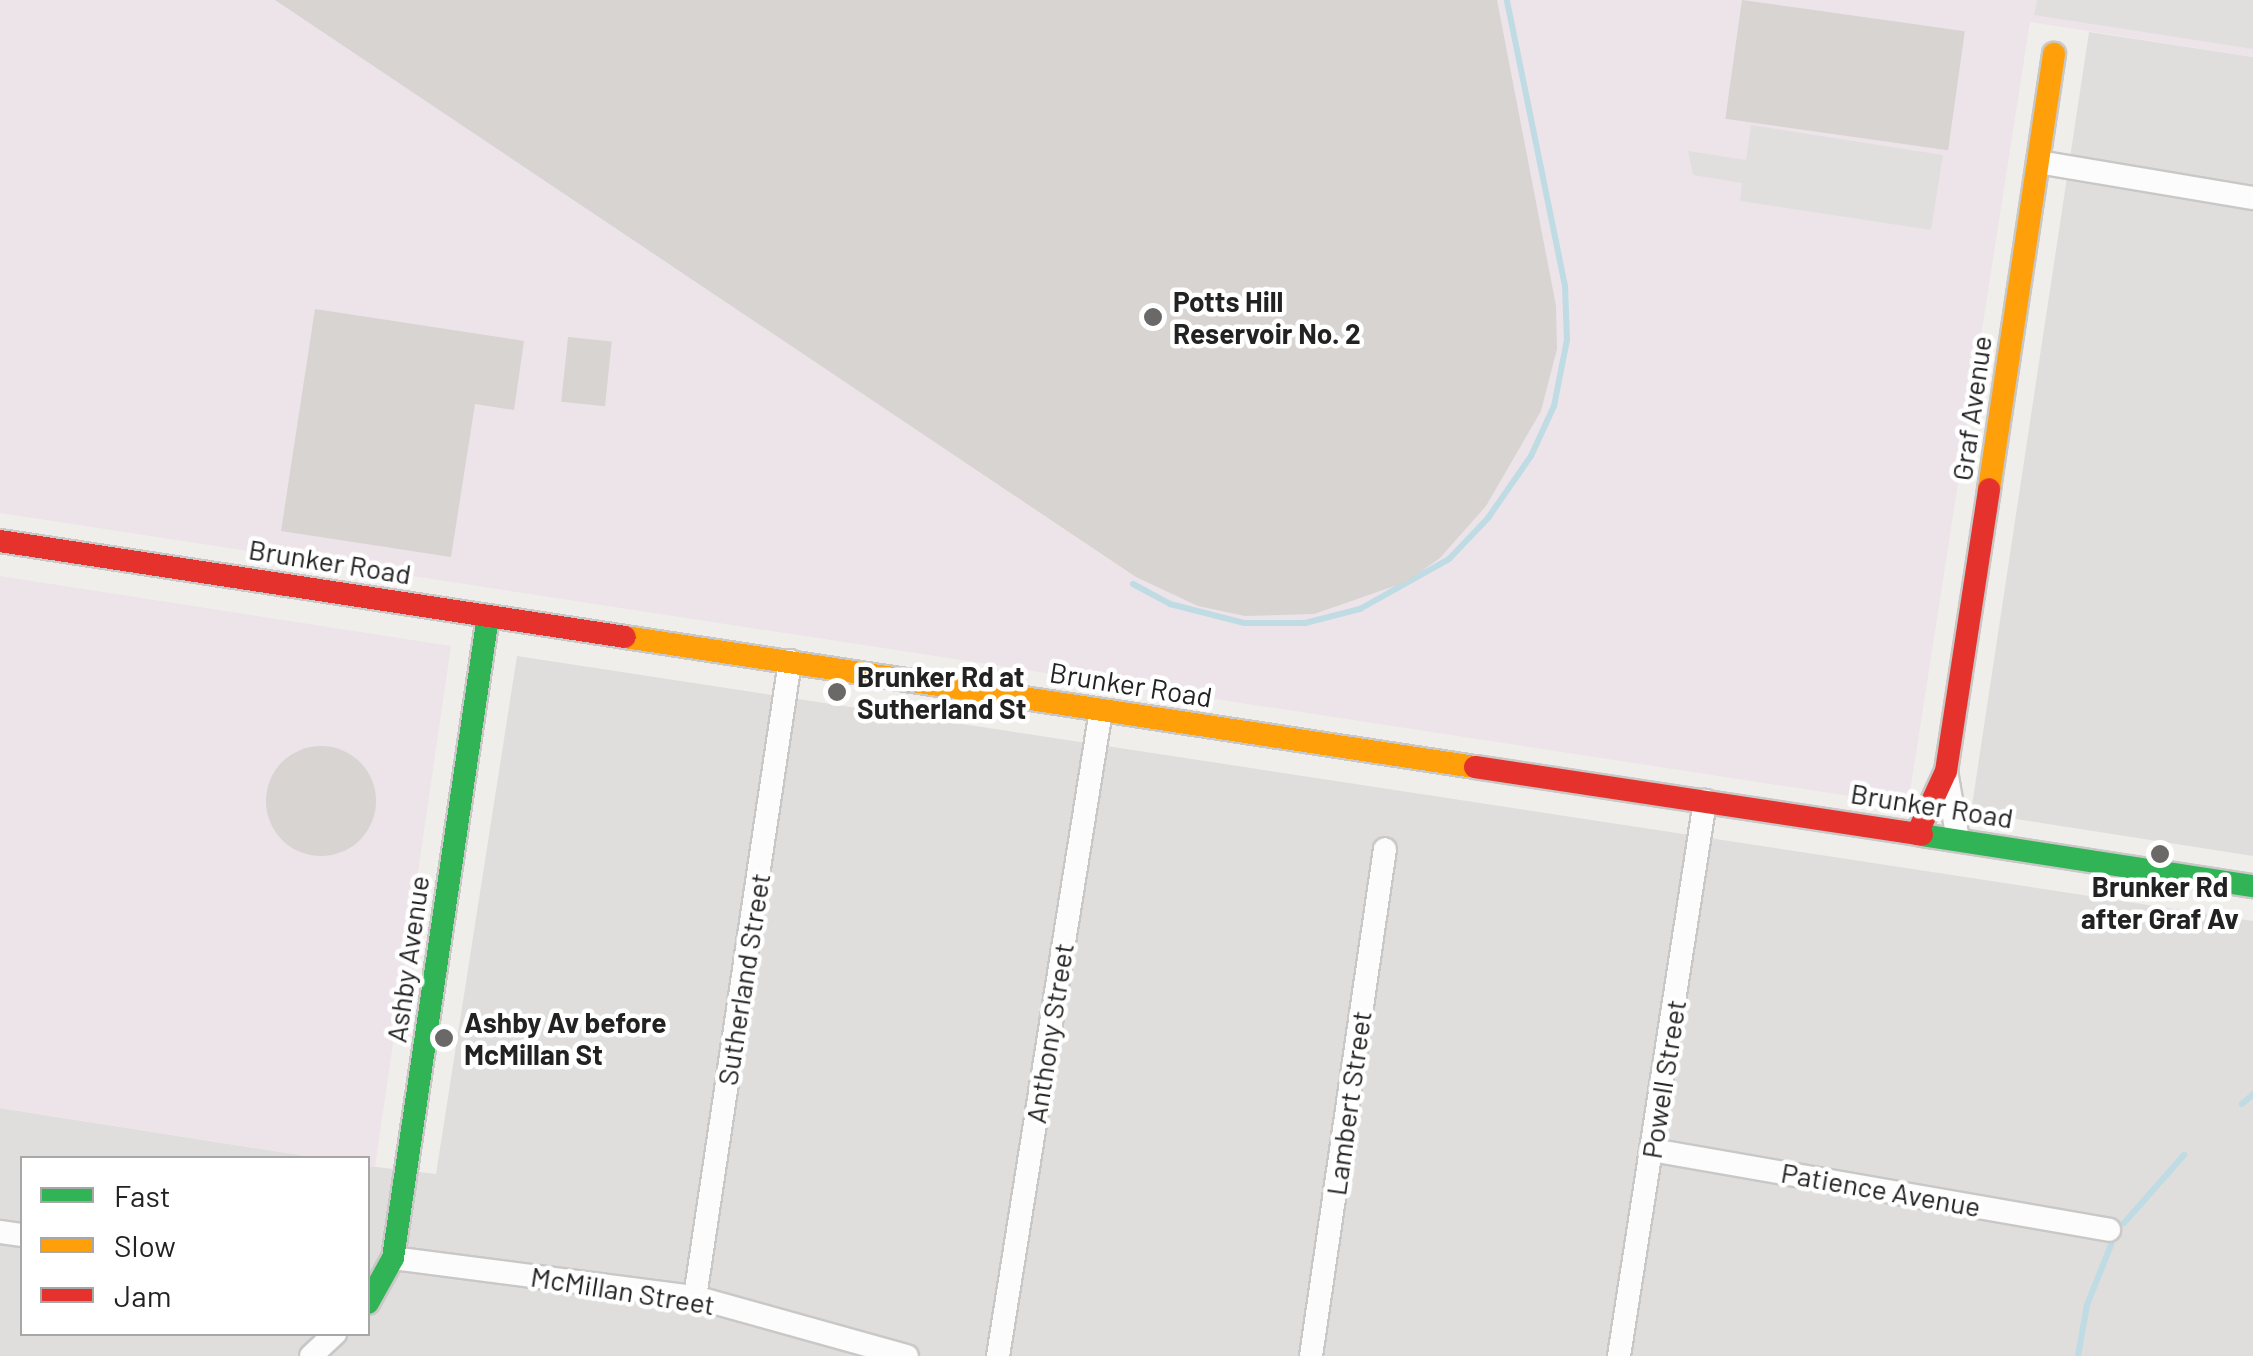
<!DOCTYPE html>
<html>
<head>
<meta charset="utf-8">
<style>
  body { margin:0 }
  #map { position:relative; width:2253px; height:1356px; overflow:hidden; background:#f0eeeb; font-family:Barlow,sans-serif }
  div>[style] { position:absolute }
  .residential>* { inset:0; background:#dfdedc }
  .industrial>* { inset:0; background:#ede4e9 }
  .parking>* { inset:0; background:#e0dfde }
  .stream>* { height:6px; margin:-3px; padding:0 3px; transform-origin:3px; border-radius:3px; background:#bfdbe3 }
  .building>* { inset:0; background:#d7d4d2; transform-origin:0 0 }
  .round { border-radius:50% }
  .roads { filter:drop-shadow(2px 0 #c9c8c7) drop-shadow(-2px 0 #c9c8c7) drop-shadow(0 2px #c9c8c7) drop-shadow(0 -2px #c9c8c7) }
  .street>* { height:22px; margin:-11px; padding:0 11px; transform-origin:11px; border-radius:11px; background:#fdfcfc }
  .fast>* { height:22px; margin:-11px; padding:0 11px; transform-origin:11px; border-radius:11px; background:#30b455 }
  .slow>* { height:22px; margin:-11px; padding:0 11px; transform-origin:11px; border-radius:11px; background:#ff9f0a }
  .jam>* { height:22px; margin:-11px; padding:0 11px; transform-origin:11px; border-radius:11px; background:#e5322d }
  .dots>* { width:28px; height:28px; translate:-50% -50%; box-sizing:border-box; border:5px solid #fff; border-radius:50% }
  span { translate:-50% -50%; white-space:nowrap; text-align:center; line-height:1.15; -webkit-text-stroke:9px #fff; paint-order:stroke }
  .poi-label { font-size:28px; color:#222; font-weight:700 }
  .left { translate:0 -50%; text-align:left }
  .street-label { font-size:28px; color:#222 }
  .legend { position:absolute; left:20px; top:1156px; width:350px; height:180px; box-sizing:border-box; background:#fff; border:2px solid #a7a7a7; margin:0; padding:12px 18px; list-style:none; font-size:30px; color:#222 }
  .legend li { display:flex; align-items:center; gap:20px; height:50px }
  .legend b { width:50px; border:2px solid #a7a7a7 }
</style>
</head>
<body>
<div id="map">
  <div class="residential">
    <div style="clip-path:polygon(2089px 32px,2253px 57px,2253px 856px,1971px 812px)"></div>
    <div style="clip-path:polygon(517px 656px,2253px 921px,2253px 1356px,0 1356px,0 1108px,319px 1158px,22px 1158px,22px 1334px,368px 1334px,368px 1166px,436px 1174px)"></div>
  </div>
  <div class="industrial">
    <div style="clip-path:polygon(0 0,2253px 0,2253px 57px,2030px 22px,1908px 805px,0 513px)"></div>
    <div style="clip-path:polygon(0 576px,451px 646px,375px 1167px,368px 1166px,368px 1158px,319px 1158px,0 1108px)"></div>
  </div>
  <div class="parking">
    <div style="clip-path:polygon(2037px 0,2253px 0,2253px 49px,2034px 15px)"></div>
    <div style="clip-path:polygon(1751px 125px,1943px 155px,1931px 230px,1740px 201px,1742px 183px,1693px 175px,1688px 151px,1746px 160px)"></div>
  </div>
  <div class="stream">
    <div style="left:1133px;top:584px;width:42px;rotate:28.4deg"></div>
    <div style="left:1170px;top:604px;width:76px;rotate:14.4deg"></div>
    <div style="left:1244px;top:623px;width:61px"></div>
    <div style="left:1305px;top:623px;width:57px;rotate:-14.3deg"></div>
    <div style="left:1360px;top:609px;width:102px;rotate:-29.3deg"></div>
    <div style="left:1449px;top:559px;width:57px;rotate:-46.4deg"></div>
    <div style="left:1488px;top:518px;width:75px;rotate:-55.3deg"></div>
    <div style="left:1531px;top:456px;width:55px;rotate:-65.3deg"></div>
    <div style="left:1554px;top:406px;width:67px;rotate:-78.9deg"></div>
    <div style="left:1567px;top:340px;width:54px;rotate:-92.1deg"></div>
    <div style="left:1565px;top:286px;width:292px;rotate:-101.5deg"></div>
    <div style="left:2242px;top:1104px;width:15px;rotate:-42deg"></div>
    <div style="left:2124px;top:1223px;width:91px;rotate:-48.6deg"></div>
    <div style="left:2078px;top:1356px;width:52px;rotate:-80deg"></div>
    <div style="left:2087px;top:1305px;width:65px;rotate:-68.2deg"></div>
  </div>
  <div class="building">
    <div style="clip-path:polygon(275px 0,1497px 0,1556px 306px,1557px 349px,1541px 411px,1486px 506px,1440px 558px,1406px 582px,1314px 614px,1245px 616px,1198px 606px,1136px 577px)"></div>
    <div style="left:1742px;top:0;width:225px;height:120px;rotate:8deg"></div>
    <div style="clip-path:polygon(315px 309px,524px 341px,514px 410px,475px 404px,451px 557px,281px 531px)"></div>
    <div style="left:568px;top:337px;width:44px;height:65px;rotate:6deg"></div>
    <div class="round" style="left:266px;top:746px;width:110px;height:110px"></div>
  </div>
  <div class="roads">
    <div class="street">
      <div style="left:2038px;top:162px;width:218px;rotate:9.5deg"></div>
      <div style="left:1946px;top:771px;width:70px;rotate:80.1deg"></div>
      <div style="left:1652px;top:1150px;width:464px;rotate:9.9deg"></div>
      <div style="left:0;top:1232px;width:22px;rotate:8deg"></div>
      <div style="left:393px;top:1258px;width:305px;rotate:7.4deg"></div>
      <div style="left:695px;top:1297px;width:220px;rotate:15.6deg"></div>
      <div style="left:695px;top:1297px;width:643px;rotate:-81.5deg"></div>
      <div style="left:311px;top:1356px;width:33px;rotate:-43deg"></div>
      <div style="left:998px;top:1356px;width:654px;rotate:-80.94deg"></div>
      <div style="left:1311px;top:1356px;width:512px;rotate:-81.7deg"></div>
      <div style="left:1619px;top:1356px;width:562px;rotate:-81.19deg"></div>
    </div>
    <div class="fast">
      <div style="left:1922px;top:835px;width:335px;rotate:8.8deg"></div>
      <div style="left:368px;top:1303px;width:51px;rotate:-60.9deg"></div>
      <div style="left:393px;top:1258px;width:649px;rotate:-81.58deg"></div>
    </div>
    <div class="slow">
      <div style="left:1989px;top:489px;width:440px;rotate:-81.5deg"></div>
      <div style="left:625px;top:637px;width:860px;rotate:8.7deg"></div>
    </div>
    <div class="jam">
      <div style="left:0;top:541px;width:632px;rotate:8.73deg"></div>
      <div style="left:1475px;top:767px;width:452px;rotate:8.6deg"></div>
      <div style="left:1917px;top:834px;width:69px;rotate:-65.3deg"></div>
      <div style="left:1946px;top:771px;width:285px;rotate:-81.3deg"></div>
    </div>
  </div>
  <div class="dots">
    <div style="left:1153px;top:317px;background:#6a6968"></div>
    <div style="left:837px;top:692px;background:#6a6968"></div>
    <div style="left:2160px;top:854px;background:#6a6968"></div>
    <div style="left:444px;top:1038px;background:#6a6968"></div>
  </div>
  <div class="poi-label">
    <span class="left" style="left:1173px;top:317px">Potts Hill<br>Reservoir No. 2</span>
    <span class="left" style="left:857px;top:692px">Brunker Rd at<br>Sutherland St</span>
    <span style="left:2160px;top:902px">Brunker Rd<br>after Graf Av</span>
    <span class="left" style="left:464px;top:1038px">Ashby Av before<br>McMillan St</span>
  </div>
  <div class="street-label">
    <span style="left:1971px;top:408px;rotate:-82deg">Graf Avenue</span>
    <span style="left:330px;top:561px;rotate:9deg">Brunker Road</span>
    <span style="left:1131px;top:684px;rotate:9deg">Brunker Road</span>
    <span style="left:1932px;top:805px;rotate:9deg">Brunker Road</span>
    <span style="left:407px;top:959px;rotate:-82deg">Ashby Avenue</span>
    <span style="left:743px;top:979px;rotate:-81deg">Sutherland Street</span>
    <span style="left:1049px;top:1033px;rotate:-81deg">Anthony Street</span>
    <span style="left:1663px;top:1079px;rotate:-81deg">Powell Street</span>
    <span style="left:1348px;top:1103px;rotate:-82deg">Lambert Street</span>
    <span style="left:1881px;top:1189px;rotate:10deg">Patience Avenue</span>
    <span style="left:623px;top:1290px;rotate:9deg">McMillan Street</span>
  </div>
  <ul class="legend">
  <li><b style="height:12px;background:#30b455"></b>Fast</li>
  <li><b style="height:12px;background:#ff9f0a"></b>Slow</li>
  <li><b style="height:12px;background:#e5322d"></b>Jam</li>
  </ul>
</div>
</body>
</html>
